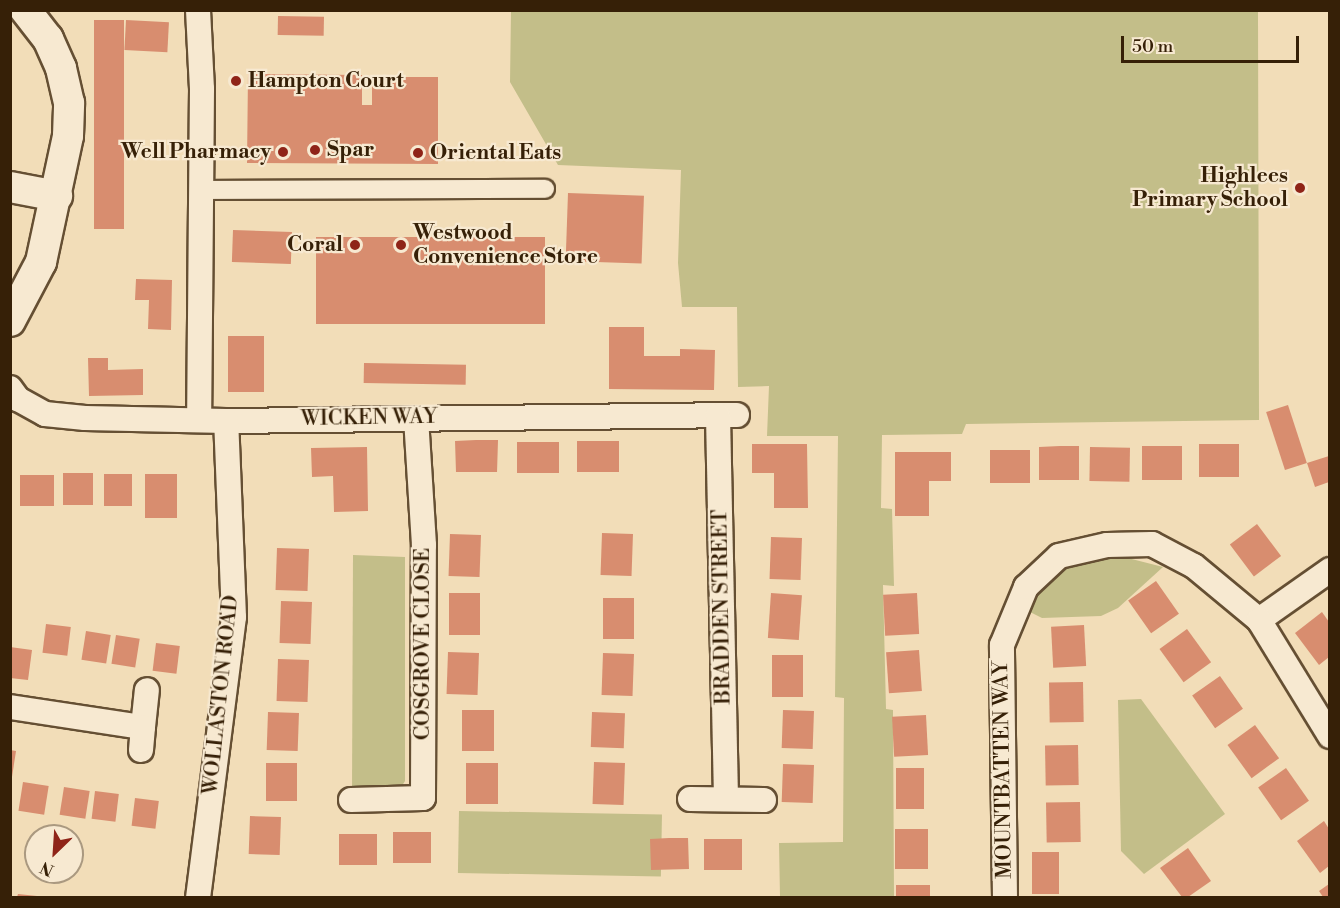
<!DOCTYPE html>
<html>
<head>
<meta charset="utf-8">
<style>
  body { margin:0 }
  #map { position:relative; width:1340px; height:908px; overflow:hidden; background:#f2ddb8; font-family:"Libre Bodoni",serif }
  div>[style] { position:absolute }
  .green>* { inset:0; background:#c3be89; transform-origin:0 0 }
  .building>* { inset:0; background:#d88d6f; transform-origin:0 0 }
  .roads { filter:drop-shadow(2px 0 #654f33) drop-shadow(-2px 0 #654f33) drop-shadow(0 2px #654f33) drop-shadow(0 -2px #654f33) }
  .pedestrian>* { height:18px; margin:-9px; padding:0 9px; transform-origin:9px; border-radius:9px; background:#f7e9d1 }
  .minor>* { height:24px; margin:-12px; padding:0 12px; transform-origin:12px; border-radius:12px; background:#f7e9d1 }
  .tertiary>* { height:30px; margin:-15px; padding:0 15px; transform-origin:15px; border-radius:15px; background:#f7e9d1 }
  .dots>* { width:16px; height:16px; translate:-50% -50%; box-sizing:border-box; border:3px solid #f7e9d1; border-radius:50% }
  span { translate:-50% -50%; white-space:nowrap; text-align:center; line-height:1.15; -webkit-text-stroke:4.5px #f7e9d1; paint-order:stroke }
  .poi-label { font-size:21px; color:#362007; font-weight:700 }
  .left { translate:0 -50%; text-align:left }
  .right { translate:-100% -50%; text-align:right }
  .street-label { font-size:21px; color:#362007 }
  .frame { position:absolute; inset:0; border:12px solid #362007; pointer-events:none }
  .north { position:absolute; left:24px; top:824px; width:60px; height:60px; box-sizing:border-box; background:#f7e9d1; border:2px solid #aa9980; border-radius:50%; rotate:205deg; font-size:16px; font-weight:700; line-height:24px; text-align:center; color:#362007 }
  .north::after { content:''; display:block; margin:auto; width:21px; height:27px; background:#8f2418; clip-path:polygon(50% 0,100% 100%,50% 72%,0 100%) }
  .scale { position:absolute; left:1121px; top:36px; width:178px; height:27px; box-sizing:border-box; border:3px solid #362007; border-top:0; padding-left:8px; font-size:18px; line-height:21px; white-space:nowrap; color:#362007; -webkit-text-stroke:4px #f7e9d1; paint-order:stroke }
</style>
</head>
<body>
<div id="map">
  <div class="green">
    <div style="clip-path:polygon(511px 11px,1258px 11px,1259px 420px,966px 424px,962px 434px,882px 435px,881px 508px,892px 509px,894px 586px,883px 585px,886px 709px,893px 710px,894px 897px,780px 897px,779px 843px,843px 842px,844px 698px,835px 697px,838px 436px,767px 436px,769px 386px,738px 387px,737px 307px,682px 307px,678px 263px,681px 170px,558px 165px,510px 82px)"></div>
    <div style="clip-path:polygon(353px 555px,405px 557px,405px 781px,398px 792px,352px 792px)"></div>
    <div style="clip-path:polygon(1116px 555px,1163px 567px,1118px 608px,1101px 616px,1042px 618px,1024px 609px,1033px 591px,1057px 568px)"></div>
    <div style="clip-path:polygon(1141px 699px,1225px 814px,1144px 874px,1121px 851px,1118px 700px)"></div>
    <div style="left:459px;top:811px;width:203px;height:62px;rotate:1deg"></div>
  </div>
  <div class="building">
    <div style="left:278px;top:16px;width:46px;height:19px;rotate:1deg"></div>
    <div style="left:94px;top:20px;width:30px;height:209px"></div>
    <div style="left:126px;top:20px;width:43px;height:30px;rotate:3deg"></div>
    <div style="clip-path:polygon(248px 74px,362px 75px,362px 105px,372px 105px,372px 77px,438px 77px,438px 164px,247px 163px)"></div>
    <div style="left:568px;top:193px;width:76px;height:68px;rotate:2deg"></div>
    <div style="left:233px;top:230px;width:59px;height:32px;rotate:2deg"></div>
    <div style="left:316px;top:237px;width:229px;height:87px"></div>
    <div style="clip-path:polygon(136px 279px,172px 280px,171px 330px,148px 329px,149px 300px,135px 300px)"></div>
    <div style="clip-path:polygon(609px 327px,644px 327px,644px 356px,680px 356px,680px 349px,715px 350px,714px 390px,609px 389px)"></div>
    <div style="left:228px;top:336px;width:36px;height:56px"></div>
    <div style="clip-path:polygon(88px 358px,108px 358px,108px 370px,143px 369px,143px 395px,89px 396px)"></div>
    <div style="left:364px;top:363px;width:102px;height:20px;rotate:1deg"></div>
    <div style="left:1288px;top:405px;width:61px;height:23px;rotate:72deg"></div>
    <div style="clip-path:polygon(476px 440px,498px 440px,497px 472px,456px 472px,455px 441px)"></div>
    <div style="left:577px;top:441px;width:42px;height:31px"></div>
    <div style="left:517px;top:442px;width:42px;height:31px"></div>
    <div style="clip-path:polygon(752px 444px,807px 444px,808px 508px,774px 508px,774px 473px,752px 473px)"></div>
    <div style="left:1199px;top:444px;width:40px;height:33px"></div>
    <div style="clip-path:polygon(1060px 446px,1079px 446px,1079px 480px,1039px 480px,1039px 447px)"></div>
    <div style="left:1142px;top:446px;width:40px;height:34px"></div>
    <div style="clip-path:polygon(367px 447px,368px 511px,334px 512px,333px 476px,312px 477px,311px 448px)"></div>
    <div style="left:1090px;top:447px;width:40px;height:34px;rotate:1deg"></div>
    <div style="left:990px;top:450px;width:40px;height:33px"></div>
    <div style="clip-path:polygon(895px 452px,951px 452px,951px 481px,929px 481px,929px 516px,895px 516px)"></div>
    <div style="clip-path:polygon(1329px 456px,1329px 482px,1315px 487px,1307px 463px)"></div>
    <div style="left:63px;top:473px;width:30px;height:32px"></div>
    <div style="left:104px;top:474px;width:28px;height:32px"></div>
    <div style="left:145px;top:474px;width:32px;height:44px"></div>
    <div style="left:20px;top:475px;width:34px;height:31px"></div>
    <div style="left:1257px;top:524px;width:40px;height:34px;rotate:53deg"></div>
    <div style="left:602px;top:533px;width:31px;height:42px;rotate:2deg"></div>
    <div style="left:450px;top:534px;width:31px;height:42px;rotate:2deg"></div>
    <div style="left:771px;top:537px;width:31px;height:42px;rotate:2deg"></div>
    <div style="left:277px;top:548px;width:32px;height:42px;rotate:2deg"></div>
    <div style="left:1156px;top:581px;width:40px;height:34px;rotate:55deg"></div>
    <div style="left:449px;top:593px;width:31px;height:42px"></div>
    <div style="left:771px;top:593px;width:31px;height:45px;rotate:4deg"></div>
    <div style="left:917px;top:593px;width:41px;height:34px;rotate:87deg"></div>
    <div style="left:603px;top:598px;width:31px;height:41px"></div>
    <div style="left:281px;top:601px;width:31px;height:42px;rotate:2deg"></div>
    <div style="clip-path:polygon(1322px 612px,1329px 622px,1329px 657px,1319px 665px,1295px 633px)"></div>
    <div style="left:46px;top:624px;width:25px;height:29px;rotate:7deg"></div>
    <div style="left:1084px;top:625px;width:41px;height:33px;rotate:87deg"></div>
    <div style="left:1187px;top:629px;width:41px;height:34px;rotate:54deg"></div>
    <div style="left:86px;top:631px;width:25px;height:29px;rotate:9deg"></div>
    <div style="left:116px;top:635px;width:24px;height:29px;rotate:9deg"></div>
    <div style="left:156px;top:643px;width:24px;height:28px;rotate:7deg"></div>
    <div style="clip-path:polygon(10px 647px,32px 650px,28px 680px,10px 678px)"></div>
    <div style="left:919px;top:650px;width:41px;height:33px;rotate:86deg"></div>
    <div style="left:448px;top:652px;width:31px;height:42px;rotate:2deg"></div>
    <div style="left:603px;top:653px;width:31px;height:42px;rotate:2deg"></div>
    <div style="left:772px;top:655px;width:31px;height:42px"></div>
    <div style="left:278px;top:659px;width:31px;height:42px;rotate:2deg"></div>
    <div style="left:1220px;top:676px;width:40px;height:34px;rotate:55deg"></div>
    <div style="left:1083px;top:682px;width:40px;height:34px;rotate:89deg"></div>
    <div style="left:462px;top:710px;width:32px;height:41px"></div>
    <div style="left:783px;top:710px;width:31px;height:38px;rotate:2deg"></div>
    <div style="left:268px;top:712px;width:31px;height:38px;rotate:2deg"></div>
    <div style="left:592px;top:712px;width:33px;height:35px;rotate:2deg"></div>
    <div style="left:926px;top:715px;width:40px;height:34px;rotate:87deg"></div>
    <div style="left:1255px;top:725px;width:41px;height:34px;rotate:54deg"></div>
    <div style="left:1078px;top:745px;width:40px;height:33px;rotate:89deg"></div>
    <div style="clip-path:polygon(10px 750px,16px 751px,12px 777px,10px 777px)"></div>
    <div style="left:594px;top:762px;width:31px;height:42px;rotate:2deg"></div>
    <div style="left:266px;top:763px;width:31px;height:38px"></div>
    <div style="left:466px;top:763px;width:32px;height:41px"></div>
    <div style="left:783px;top:764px;width:31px;height:38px;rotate:2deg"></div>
    <div style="left:896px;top:768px;width:28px;height:41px"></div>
    <div style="left:1286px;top:768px;width:40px;height:34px;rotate:55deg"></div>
    <div style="left:23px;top:782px;width:26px;height:29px;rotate:9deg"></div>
    <div style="left:64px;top:787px;width:26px;height:28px;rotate:9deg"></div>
    <div style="left:95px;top:791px;width:24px;height:28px;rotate:7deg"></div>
    <div style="left:135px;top:798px;width:24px;height:28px;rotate:7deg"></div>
    <div style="left:1080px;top:802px;width:40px;height:34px;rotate:89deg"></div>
    <div style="left:250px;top:816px;width:31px;height:38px;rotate:2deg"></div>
    <div style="clip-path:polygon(1324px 821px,1329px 829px,1329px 866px,1320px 873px,1297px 841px)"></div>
    <div style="left:895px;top:829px;width:33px;height:40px"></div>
    <div style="left:393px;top:832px;width:38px;height:31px"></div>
    <div style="left:339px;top:834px;width:38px;height:31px"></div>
    <div style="clip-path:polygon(669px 838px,688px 838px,689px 869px,651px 870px,650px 839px)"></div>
    <div style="left:704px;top:839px;width:38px;height:31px"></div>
    <div style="clip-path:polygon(1188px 848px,1211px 881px,1188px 897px,1182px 897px,1160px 868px)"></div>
    <div style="left:1032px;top:852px;width:27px;height:42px"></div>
    <div style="clip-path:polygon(1329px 884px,1329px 897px,1323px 897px,1319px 891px)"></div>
    <div style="left:896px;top:885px;width:34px;height:12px"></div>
    <div style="clip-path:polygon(18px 894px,37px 896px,37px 897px,17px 897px)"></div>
  </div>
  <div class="roads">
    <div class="pedestrian">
      <div style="left:201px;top:190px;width:344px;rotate:-0.2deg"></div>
    </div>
    <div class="minor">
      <div style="left:198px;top:10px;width:79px;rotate:87.1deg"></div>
      <div style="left:202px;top:89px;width:330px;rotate:90.5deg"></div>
      <div style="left:10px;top:388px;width:14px;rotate:54deg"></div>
      <div style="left:18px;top:399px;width:31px;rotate:29deg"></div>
      <div style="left:45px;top:414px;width:40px;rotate:5.7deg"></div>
      <div style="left:85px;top:418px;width:141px;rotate:1.2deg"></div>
      <div style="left:226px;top:421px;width:511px;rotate:-0.67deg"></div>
      <div style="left:718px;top:416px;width:383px;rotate:88.8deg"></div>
      <div style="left:1259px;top:620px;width:87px;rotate:-35.2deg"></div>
      <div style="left:10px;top:707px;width:134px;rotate:8.6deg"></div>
      <div style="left:143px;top:727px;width:37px;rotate:-84deg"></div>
      <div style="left:141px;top:750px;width:23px;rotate:-85deg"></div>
      <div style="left:690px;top:799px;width:74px;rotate:0.8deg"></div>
      <div style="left:351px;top:800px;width:72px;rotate:-1.6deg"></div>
      <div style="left:423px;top:798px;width:253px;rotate:-89.8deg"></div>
      <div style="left:424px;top:545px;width:126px;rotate:-93.6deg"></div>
      <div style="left:198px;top:898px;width:283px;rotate:-82.7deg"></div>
      <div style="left:234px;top:617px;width:196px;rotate:-92.3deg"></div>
      <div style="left:1005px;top:898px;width:253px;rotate:-90.7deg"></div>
      <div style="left:1002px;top:645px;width:63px;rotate:-67.5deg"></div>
      <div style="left:1026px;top:587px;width:45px;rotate:-43.2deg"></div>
      <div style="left:1059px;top:556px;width:49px;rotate:-12.9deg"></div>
      <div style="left:1107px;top:545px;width:45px;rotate:-1.3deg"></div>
      <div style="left:1152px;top:544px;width:47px;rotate:27.6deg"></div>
      <div style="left:1194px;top:566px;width:85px;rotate:39.7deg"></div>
      <div style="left:1259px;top:620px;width:136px;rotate:58.5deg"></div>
    </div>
    <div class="tertiary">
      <div style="left:10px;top:187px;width:48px;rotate:10.8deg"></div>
      <div style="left:10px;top:321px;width:67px;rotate:-62.3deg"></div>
      <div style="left:41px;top:262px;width:129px;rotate:-77.9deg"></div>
      <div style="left:68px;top:136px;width:33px;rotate:-88deg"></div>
      <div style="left:69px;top:103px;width:36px;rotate:-103deg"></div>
      <div style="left:61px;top:68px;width:32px;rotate:-114deg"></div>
      <div style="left:48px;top:39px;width:37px;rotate:-128deg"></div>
    </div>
  </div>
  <div class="dots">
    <div style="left:236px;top:81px;background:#8f2418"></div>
    <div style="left:315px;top:150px;background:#8f2418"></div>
    <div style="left:283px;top:152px;background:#8f2418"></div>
    <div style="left:418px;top:153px;background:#8f2418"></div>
    <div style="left:1300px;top:188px;background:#8f2418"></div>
    <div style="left:355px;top:245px;background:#8f2418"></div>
    <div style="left:401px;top:245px;background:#8f2418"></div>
  </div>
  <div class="poi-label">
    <span class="left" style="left:248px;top:81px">Hampton Court</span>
    <span class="left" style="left:327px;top:150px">Spar</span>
    <span class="right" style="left:271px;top:152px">Well Pharmacy</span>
    <span class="left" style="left:430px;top:153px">Oriental Eats</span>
    <span class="right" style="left:1288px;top:188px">Highlees<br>Primary School</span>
    <span class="left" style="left:413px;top:245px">Westwood<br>Convenience Store</span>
    <span class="right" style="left:343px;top:245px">Coral</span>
  </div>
  <div class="street-label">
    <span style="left:369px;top:418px;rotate:-1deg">WICKEN WAY</span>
    <span style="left:722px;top:607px;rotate:-91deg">BRADDEN STREET</span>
    <span style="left:423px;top:644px;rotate:-90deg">COSGROVE CLOSE</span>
    <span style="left:221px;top:695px;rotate:-84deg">WOLLASTON ROAD</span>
    <span style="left:1003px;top:770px;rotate:-91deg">MOUNTBATTEN WAY</span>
  </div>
  <div class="frame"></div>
  <div class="north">N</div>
  <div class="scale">50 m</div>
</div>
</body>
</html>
